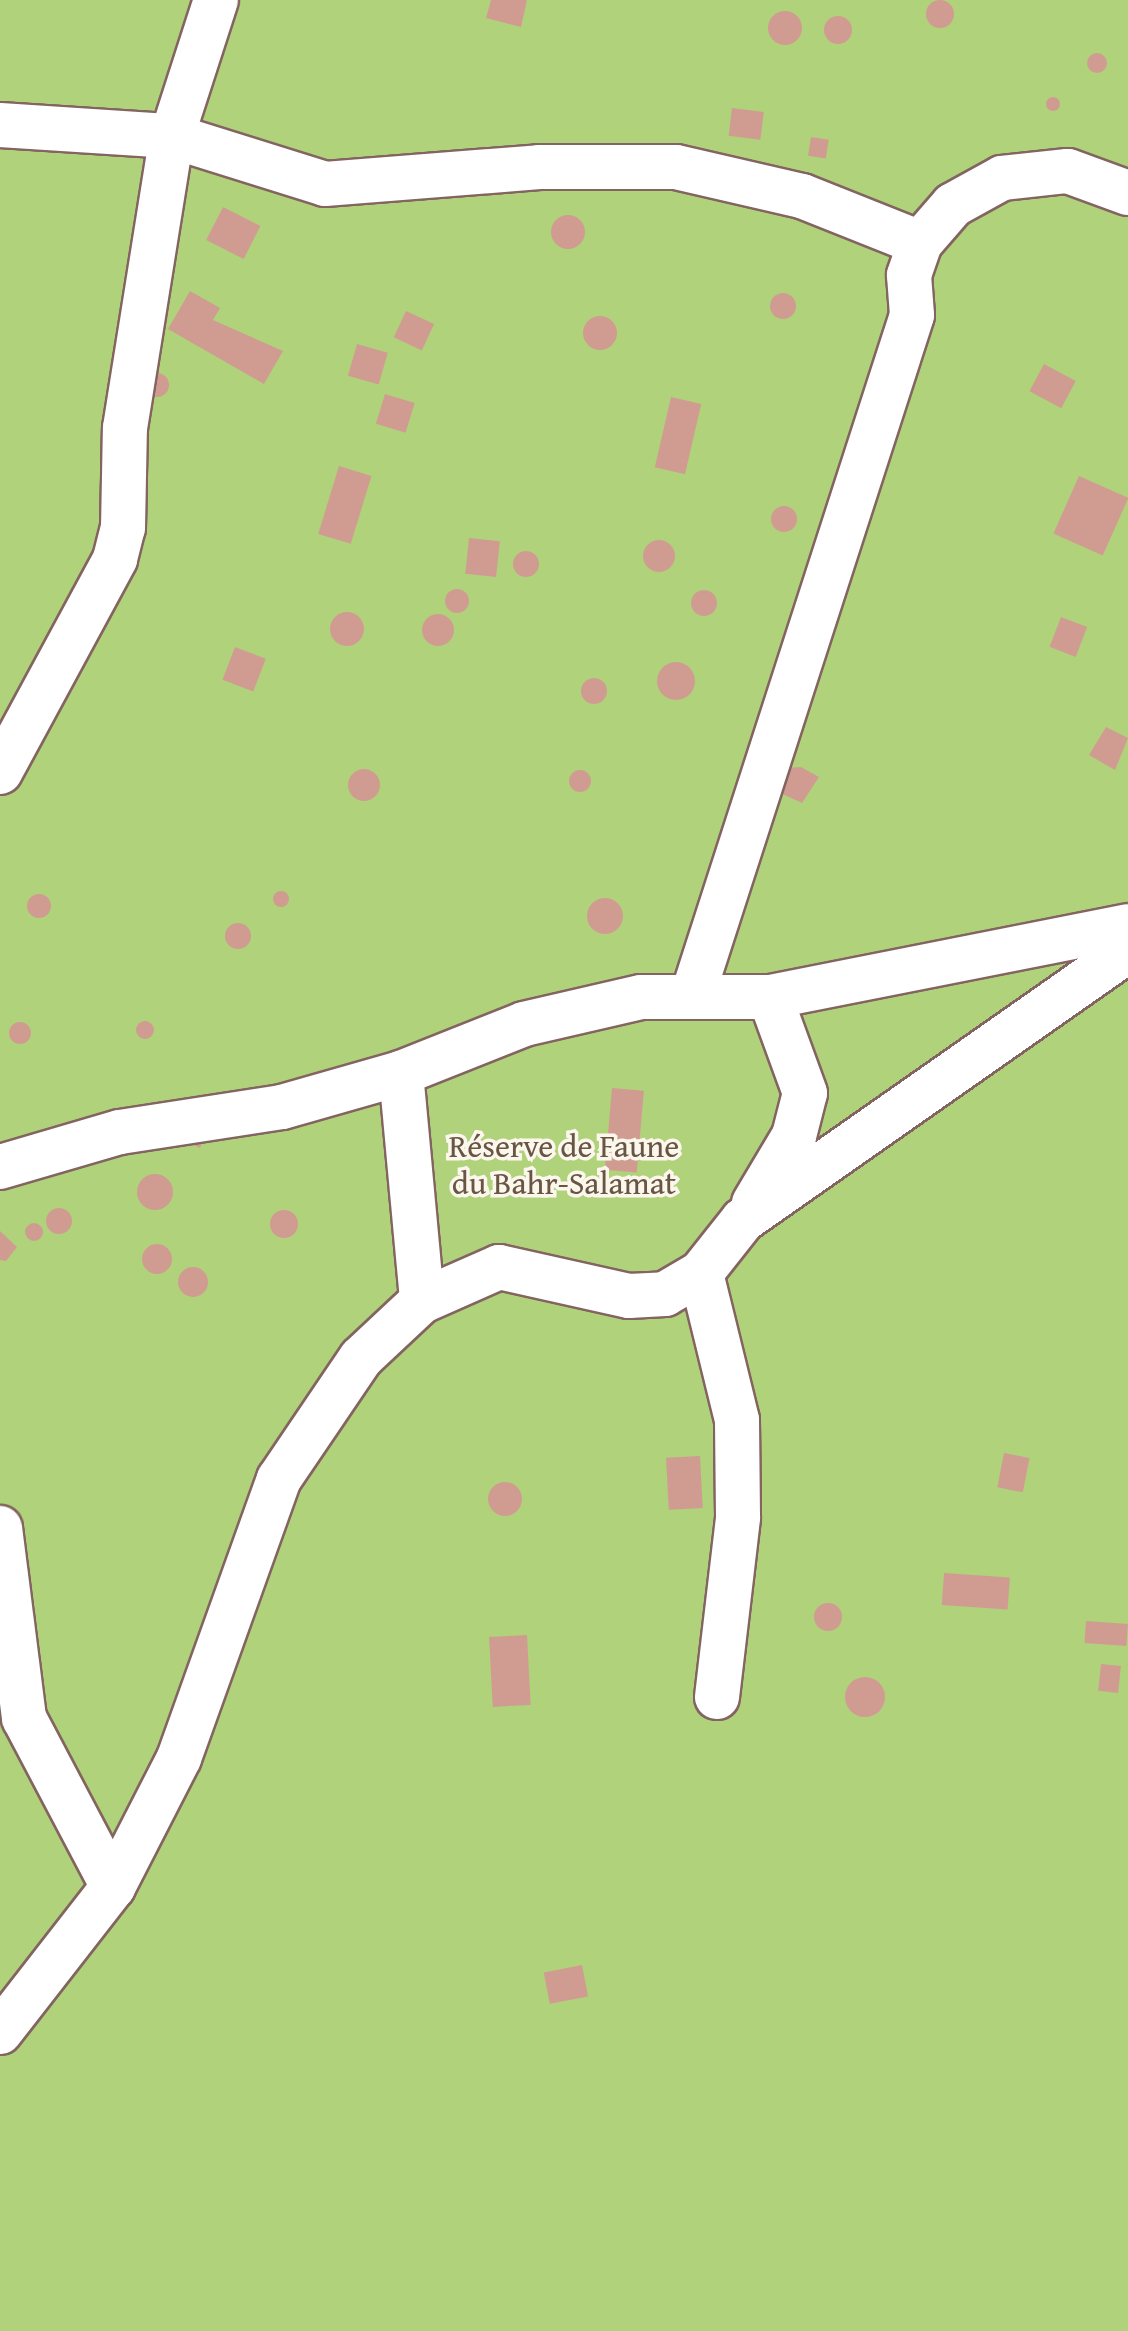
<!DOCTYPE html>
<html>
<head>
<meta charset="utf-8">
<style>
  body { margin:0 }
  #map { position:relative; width:1128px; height:2331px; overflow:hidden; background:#ece3c3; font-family:"Gentium Book Plus",serif }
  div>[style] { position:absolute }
  .green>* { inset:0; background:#b0d27a; transform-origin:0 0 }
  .building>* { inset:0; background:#d09c92; transform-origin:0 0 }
  .round { border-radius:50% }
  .roads { filter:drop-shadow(2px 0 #836460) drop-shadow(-2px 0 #836460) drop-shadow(0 2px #836460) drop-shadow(0 -2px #836460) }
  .minor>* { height:44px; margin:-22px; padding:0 22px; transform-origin:22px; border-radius:22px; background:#fff }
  span { translate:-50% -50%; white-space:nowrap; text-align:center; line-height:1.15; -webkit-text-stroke:7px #fbf7ec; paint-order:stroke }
  .park-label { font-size:32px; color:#695543 }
</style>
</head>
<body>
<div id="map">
  <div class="green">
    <div style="left:0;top:0;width:1128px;height:2331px"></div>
  </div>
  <div class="building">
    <div style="clip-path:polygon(491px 0,527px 0,521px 27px,486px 18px)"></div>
    <div class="round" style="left:926px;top:0;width:28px;height:28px"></div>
    <div class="round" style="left:768px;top:11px;width:34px;height:34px"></div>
    <div class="round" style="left:824px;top:16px;width:28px;height:28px"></div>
    <div class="round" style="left:1087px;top:53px;width:20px;height:20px"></div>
    <div class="round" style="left:1046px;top:97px;width:14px;height:14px"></div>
    <div style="left:732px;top:108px;width:32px;height:28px;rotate:7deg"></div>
    <div style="left:811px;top:137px;width:18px;height:19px;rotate:9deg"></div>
    <div style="left:223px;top:207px;width:42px;height:37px;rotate:27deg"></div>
    <div class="round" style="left:551px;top:215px;width:34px;height:34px"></div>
    <div style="clip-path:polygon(190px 291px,220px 308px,213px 320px,283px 351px,264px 384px,168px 329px)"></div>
    <div class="round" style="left:770px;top:293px;width:26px;height:26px"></div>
    <div style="left:406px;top:311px;width:31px;height:29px;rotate:25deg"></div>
    <div class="round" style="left:583px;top:316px;width:34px;height:34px"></div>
    <div style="left:357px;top:344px;width:32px;height:33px;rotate:16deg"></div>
    <div style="left:1044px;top:364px;width:36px;height:31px;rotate:28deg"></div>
    <div class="round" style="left:145px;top:373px;width:24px;height:24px"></div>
    <div style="left:385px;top:394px;width:31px;height:31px;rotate:17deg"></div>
    <div style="left:671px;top:397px;width:31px;height:72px;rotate:13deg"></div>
    <div style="left:339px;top:466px;width:34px;height:71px;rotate:17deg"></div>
    <div style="left:1079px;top:476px;width:54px;height:63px;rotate:24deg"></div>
    <div class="round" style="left:771px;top:506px;width:26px;height:26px"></div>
    <div style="left:469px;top:538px;width:31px;height:36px;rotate:6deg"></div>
    <div class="round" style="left:643px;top:540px;width:32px;height:32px"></div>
    <div class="round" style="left:513px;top:551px;width:26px;height:26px"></div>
    <div class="round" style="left:445px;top:589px;width:24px;height:24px"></div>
    <div class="round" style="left:691px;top:590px;width:26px;height:26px"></div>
    <div class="round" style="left:330px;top:612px;width:34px;height:34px"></div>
    <div class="round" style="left:422px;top:614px;width:32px;height:32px"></div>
    <div style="left:1061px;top:617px;width:28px;height:32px;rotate:21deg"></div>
    <div style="left:235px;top:647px;width:33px;height:35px;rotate:21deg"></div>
    <div class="round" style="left:657px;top:662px;width:38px;height:38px"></div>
    <div class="round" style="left:581px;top:678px;width:26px;height:26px"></div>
    <div style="clip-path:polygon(1106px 727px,1128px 738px,1115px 770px,1089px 755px)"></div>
    <div style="clip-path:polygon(801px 767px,819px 777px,802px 803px,780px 793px,785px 768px)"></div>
    <div class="round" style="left:348px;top:769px;width:32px;height:32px"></div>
    <div class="round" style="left:569px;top:770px;width:22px;height:22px"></div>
    <div class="round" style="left:273px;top:891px;width:16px;height:16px"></div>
    <div class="round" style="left:27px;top:894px;width:24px;height:24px"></div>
    <div class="round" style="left:587px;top:898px;width:36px;height:36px"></div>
    <div class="round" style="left:225px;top:923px;width:26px;height:26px"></div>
    <div class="round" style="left:136px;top:1021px;width:18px;height:18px"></div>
    <div class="round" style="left:9px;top:1022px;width:22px;height:22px"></div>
    <div style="left:612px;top:1088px;width:32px;height:82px;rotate:5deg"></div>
    <div style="clip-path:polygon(206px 1134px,200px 1148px,187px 1142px)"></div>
    <div class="round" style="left:137px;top:1174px;width:36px;height:36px"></div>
    <div class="round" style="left:46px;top:1208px;width:26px;height:26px"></div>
    <div class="round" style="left:270px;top:1210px;width:28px;height:28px"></div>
    <div class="round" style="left:25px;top:1223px;width:18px;height:18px"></div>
    <div style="clip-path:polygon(0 1231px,17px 1247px,6px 1261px,0 1260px)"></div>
    <div class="round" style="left:142px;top:1244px;width:30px;height:30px"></div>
    <div class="round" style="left:178px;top:1267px;width:30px;height:30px"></div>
    <div style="left:1004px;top:1453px;width:26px;height:35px;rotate:11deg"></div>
    <div style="left:700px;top:1456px;width:52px;height:34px;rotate:87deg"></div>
    <div class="round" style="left:488px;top:1482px;width:34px;height:34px"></div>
    <div style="left:944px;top:1573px;width:66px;height:32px;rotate:4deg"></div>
    <div class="round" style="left:814px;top:1603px;width:28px;height:28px"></div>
    <div style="left:1086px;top:1621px;width:42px;height:22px;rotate:4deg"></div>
    <div style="left:527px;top:1635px;width:70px;height:38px;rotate:87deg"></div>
    <div style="left:1101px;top:1664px;width:20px;height:27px;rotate:6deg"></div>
    <div class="round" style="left:845px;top:1677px;width:40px;height:40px"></div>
    <div style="left:582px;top:1965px;width:32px;height:39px;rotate:79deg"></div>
  </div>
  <div class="roads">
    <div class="minor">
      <div style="left:0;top:125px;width:172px;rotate:3.7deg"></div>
      <div style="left:172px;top:136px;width:160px;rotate:17.4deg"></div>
      <div style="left:325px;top:184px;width:215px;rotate:-4.5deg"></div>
      <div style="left:539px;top:167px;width:137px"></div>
      <div style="left:676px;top:167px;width:129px;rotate:13deg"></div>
      <div style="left:802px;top:196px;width:127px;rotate:21.7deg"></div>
      <div style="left:920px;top:243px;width:50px;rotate:-49deg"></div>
      <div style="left:953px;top:205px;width:56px;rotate:-28.9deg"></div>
      <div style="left:1002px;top:178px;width:66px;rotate:-6.1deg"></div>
      <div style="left:1068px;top:171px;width:64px;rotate:20.1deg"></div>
      <div style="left:0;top:772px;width:242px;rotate:-61.6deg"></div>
      <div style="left:115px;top:559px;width:32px;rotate:-76deg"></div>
      <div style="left:123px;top:528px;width:100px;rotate:-88.9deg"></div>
      <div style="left:125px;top:428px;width:296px;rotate:-80.9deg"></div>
      <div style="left:172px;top:136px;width:143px;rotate:-72.1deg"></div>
      <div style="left:693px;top:994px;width:713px;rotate:-72.12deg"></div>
      <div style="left:912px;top:315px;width:40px;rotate:-94.3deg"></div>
      <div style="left:909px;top:275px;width:34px;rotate:-71deg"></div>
      <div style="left:401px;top:1073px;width:229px;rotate:84.7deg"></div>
      <div style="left:0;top:1167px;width:125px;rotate:-16.3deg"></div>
      <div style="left:120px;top:1132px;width:164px;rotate:-8.8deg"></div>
      <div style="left:282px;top:1107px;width:124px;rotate:-15.9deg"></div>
      <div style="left:401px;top:1073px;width:132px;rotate:-21.7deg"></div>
      <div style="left:524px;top:1024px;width:120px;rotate:-13deg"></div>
      <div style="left:641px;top:997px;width:129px"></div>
      <div style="left:770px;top:997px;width:365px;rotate:-11.2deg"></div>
      <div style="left:754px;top:1203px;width:78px;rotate:-59.2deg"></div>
      <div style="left:794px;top:1136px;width:44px;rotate:-75.7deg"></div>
      <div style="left:805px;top:1093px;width:102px;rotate:-110deg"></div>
      <div style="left:0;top:1528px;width:192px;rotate:82.8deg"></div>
      <div style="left:24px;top:1718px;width:191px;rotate:62.2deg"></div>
      <div style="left:717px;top:1697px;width:181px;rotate:-83.3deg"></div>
      <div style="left:738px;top:1517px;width:97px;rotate:-90.6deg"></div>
      <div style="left:737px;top:1420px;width:151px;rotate:-103.8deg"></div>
      <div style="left:701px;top:1273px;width:68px;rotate:-51.6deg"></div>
      <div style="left:743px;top:1220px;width:470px;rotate:-35deg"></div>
      <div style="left:0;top:2032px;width:184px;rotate:-52.1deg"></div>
      <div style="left:113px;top:1887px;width:145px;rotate:-62.9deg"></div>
      <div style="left:179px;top:1758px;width:296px;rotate:-70.3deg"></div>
      <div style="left:279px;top:1479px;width:146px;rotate:-55.9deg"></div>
      <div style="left:361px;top:1358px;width:83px;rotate:-43.1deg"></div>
      <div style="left:422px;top:1301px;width:84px;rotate:-23.8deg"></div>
      <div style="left:499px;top:1267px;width:133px;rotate:12.6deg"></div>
      <div style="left:629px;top:1296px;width:36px;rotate:-3deg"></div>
      <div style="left:665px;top:1294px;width:42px;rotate:-30.3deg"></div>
    </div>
  </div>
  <div class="park-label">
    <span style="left:564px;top:1165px">Réserve de Faune<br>du Bahr-Salamat</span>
  </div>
</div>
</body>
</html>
